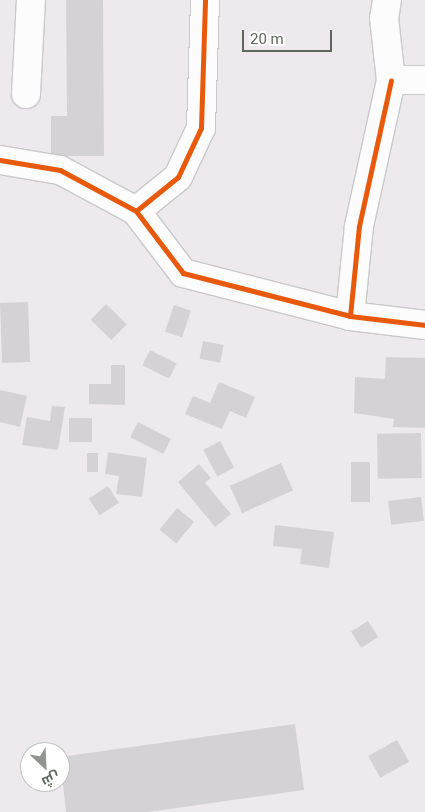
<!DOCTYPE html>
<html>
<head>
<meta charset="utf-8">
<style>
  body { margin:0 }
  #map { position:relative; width:425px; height:812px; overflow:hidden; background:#eee9ed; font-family:Roboto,Cairo,sans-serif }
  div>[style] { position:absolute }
  .building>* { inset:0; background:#d5d2d5; transform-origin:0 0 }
  .roads { filter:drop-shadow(1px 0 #c8c9c8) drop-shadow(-1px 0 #c8c9c8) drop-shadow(0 1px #c8c9c8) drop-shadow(0 -1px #c8c9c8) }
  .minor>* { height:28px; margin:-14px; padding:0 14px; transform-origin:14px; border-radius:14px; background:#fcfcfc }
  .cycleway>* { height:5px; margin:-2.5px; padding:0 2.5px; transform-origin:2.5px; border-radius:2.5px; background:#e8590c }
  span { translate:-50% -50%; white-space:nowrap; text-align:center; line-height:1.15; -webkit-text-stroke:4px #fff; paint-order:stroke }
  .north { position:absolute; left:20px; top:742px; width:50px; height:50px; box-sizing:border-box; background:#fff; border:1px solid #bfc2bf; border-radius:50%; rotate:155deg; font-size:14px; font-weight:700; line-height:20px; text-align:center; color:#5f665e }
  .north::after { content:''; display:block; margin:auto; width:18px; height:22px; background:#919490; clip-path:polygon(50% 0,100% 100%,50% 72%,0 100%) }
  .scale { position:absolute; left:242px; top:30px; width:90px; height:22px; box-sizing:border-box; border:2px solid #5f665e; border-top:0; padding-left:6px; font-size:15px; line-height:18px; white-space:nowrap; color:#5f665e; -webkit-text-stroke:4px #fff; paint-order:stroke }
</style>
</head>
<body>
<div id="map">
  <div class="building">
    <div style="clip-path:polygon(66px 0,103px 0,104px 156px,51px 156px,51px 116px,67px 116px)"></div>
    <div style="left:28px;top:302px;width:60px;height:28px;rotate:88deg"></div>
    <div style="left:106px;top:304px;width:29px;height:22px;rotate:44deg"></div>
    <div style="left:174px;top:305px;width:18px;height:28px;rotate:19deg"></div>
    <div style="left:203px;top:341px;width:21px;height:18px;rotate:11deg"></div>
    <div style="left:150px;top:350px;width:30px;height:17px;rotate:27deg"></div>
    <div style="clip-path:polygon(386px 357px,425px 358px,425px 428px,393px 427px,394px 419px,354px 413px,355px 377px,385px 379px)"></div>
    <div style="clip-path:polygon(111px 365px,125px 365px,125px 405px,89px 404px,89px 384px,111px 384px)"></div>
    <div style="clip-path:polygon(219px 382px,255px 397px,246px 418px,230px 411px,222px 429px,185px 414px,193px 396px,210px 403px)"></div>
    <div style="clip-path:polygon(0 390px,27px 396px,20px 427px,0 422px)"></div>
    <div style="clip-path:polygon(52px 406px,65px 407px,58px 450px,22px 445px,27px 417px,50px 421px)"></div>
    <div style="left:69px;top:418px;width:23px;height:24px"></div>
    <div style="left:138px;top:422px;width:37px;height:17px;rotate:27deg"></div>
    <div style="left:421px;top:433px;width:45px;height:44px;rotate:89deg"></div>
    <div style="left:220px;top:441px;width:30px;height:19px;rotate:62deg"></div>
    <div style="clip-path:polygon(108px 452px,147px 458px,142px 497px,116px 494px,119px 476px,105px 474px)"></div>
    <div style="left:87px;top:453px;width:11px;height:19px"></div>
    <div style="left:351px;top:462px;width:19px;height:40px"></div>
    <div style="left:281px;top:463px;width:30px;height:56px;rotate:66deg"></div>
    <div style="clip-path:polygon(199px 464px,211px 478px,205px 483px,231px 514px,215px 527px,178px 482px)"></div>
    <div style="left:108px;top:486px;width:20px;height:23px;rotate:57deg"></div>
    <div style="left:421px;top:497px;width:24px;height:33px;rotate:83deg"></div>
    <div style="left:177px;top:508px;width:22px;height:28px;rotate:39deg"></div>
    <div style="clip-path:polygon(275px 525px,334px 532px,329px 568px,300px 564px,302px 549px,273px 546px)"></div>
    <div style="left:368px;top:621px;width:19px;height:20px;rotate:58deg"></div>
    <div style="clip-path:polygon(295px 724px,304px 790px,148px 812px,66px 812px,60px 757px)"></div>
    <div style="left:397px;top:740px;width:25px;height:33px;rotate:61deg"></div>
  </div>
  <div class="roads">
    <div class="minor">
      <div style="left:387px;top:0;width:18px;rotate:99deg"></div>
      <div style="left:384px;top:18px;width:62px;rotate:83.6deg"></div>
      <div style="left:391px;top:80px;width:34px"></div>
      <div style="left:26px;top:94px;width:94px;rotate:-87deg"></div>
      <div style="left:0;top:160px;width:61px;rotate:9.5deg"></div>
      <div style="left:60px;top:170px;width:86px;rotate:28.3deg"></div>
      <div style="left:136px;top:211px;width:78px;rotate:52.8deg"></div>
      <div style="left:183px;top:273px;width:172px;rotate:14.4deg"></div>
      <div style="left:350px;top:316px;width:76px;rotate:6.8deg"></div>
      <div style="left:136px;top:211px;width:54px;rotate:-39deg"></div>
      <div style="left:178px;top:177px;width:54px;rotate:-64.9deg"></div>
      <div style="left:201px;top:128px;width:128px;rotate:-88.2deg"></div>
      <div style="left:350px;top:316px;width:90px;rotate:-84.3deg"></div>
      <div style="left:359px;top:226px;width:149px;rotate:-77.6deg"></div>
    </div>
  </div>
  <div class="cycleway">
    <div style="left:0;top:160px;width:61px;rotate:9.5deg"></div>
    <div style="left:60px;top:170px;width:86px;rotate:28.3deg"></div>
    <div style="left:136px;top:211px;width:78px;rotate:52.8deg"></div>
    <div style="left:183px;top:273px;width:172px;rotate:14.4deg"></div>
    <div style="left:350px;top:316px;width:76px;rotate:6.8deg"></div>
    <div style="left:136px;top:211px;width:54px;rotate:-39deg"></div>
    <div style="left:178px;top:177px;width:54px;rotate:-64.9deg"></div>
    <div style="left:201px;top:128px;width:128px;rotate:-88.2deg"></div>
    <div style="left:350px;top:316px;width:90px;rotate:-84.3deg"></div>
    <div style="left:359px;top:226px;width:149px;rotate:-77.6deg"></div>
  </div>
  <div class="north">ش</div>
  <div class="scale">20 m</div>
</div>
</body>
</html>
